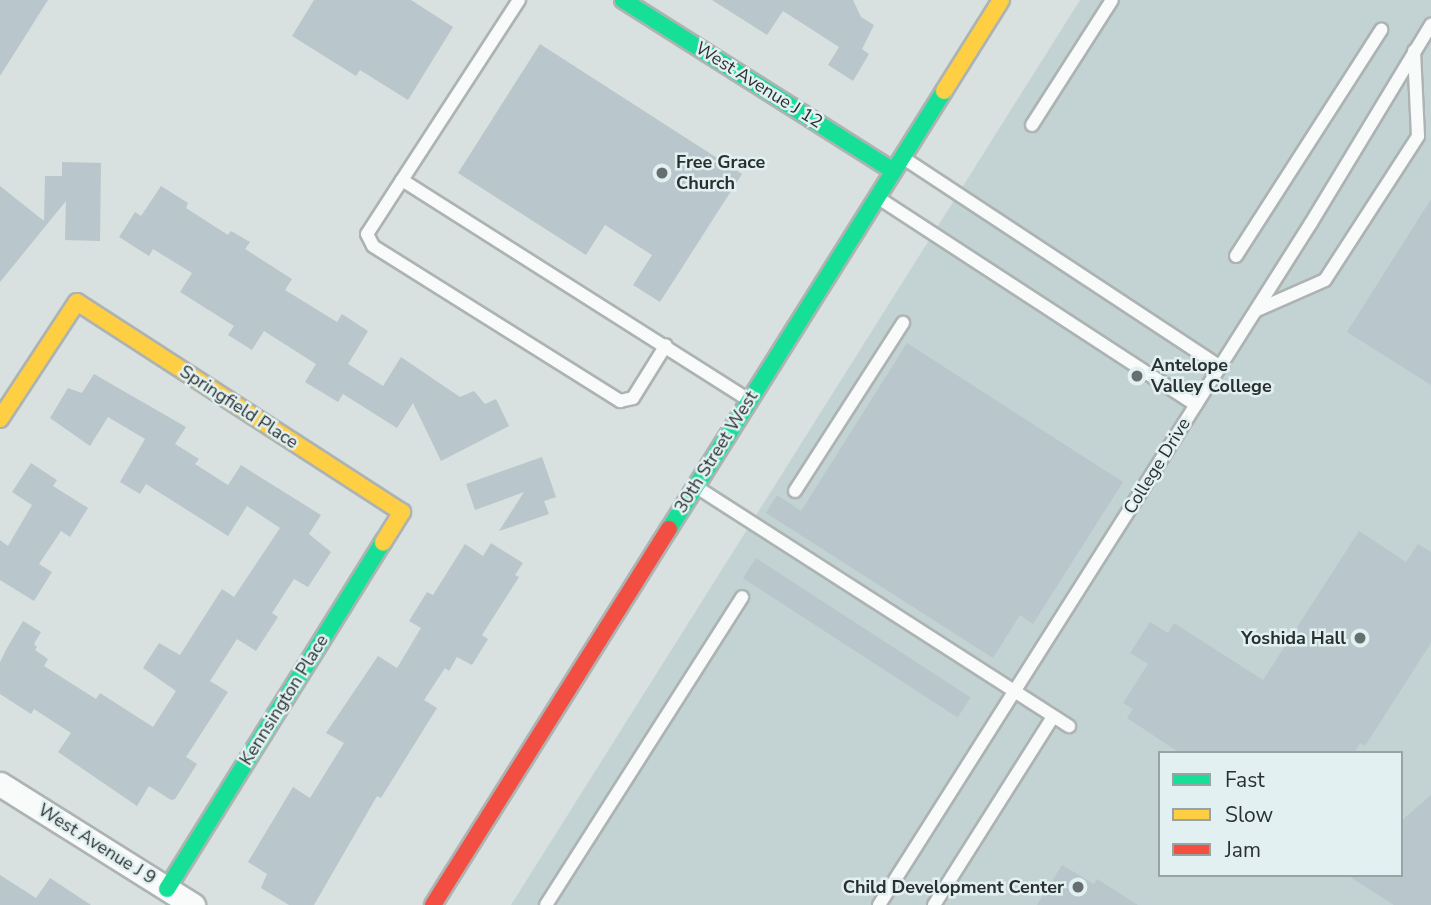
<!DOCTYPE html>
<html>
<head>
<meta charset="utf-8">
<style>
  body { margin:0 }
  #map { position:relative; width:1431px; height:905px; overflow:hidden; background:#d8e0e0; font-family:"Nunito Sans",sans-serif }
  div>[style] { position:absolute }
  .built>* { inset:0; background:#c3d3d4 }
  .building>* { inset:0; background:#b9c6cb; transform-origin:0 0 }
  .roads { filter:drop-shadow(2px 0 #adb3b3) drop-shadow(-2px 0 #adb3b3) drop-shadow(0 2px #adb3b3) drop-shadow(0 -2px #adb3b3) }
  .lane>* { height:12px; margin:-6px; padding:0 6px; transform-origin:6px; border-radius:6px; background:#f9fafa }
  .street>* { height:23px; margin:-11.5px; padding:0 11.5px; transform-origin:11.5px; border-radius:11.5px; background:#f9fafa }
  .fast>* { height:16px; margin:-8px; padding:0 8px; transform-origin:8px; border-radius:8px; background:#16e098 }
  .slow>* { height:16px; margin:-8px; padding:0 8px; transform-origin:8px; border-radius:8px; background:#ffcf43 }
  .jam>* { height:16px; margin:-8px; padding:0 8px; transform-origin:8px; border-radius:8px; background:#f24e42 }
  .dots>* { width:19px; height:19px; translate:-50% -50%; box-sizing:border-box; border:4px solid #e2f0f1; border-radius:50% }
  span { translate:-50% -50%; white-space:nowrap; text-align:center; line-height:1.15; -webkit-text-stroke:5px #e2f0f1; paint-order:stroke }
  .street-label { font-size:18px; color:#2a3030 }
  .poi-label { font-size:18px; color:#2a3030; font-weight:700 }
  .left { translate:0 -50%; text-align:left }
  .right { translate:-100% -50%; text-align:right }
  .legend { position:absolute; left:1158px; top:751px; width:245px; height:126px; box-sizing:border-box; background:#e2f0f1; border:2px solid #98a3a4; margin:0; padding:9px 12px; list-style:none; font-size:21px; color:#2a3030 }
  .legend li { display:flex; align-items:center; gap:14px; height:35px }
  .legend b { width:35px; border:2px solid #98a3a4 }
</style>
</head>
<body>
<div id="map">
  <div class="built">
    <div style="clip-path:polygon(evenodd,1080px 0,1431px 0,1431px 905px,511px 905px,1080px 0,1160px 753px,1401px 753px,1401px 875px,1160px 875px,1160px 753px)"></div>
  </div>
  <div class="building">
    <div style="clip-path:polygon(0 0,48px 0,0 76px)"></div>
    <div style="clip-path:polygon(314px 0,411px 0,453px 27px,408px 100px,360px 70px,356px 76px,292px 36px)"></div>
    <div style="clip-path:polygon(712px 0,853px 0,861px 17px,874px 25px,862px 49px,869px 54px,853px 81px,828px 65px,839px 47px,783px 11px,767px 35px)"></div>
    <div style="clip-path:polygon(540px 44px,742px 174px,660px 302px,633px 285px,652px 255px,605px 225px,586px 255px,458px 173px)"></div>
    <div style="clip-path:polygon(62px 162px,101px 163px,100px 241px,65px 240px,66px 201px,0 282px,0 186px,44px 221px,45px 176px,62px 176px)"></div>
    <div style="clip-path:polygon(161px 186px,188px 203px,186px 208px,228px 235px,231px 231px,250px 242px,245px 249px,292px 279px,285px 290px,337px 322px,342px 314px,368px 331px,348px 364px,383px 386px,401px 357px,460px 397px,474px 391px,485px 404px,496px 399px,509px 426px,441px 461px,413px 403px,397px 428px,343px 394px,338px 402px,305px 382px,316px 364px,264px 331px,252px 350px,228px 335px,234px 326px,180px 292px,192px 273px,153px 249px,149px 256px,119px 237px,135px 212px,141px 216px)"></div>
    <div style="clip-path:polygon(1431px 199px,1431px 385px,1347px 332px)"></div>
    <div style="clip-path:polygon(907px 343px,1123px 482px,1033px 624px,1020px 615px,993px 658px,766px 513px,777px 495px,801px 511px)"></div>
    <div style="clip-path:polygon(94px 374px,186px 427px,175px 444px,199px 459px,195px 464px,228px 485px,241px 465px,321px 515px,309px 534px,331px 552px,308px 587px,294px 579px,272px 613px,278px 617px,256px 651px,237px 639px,210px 681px,228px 692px,186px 757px,197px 764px,175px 799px,171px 800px,149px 786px,137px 806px,58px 752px,71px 733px,34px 709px,31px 714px,0 694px,0 662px,7px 648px,23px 621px,41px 632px,34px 644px,37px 647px,35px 650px,48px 659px,44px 666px,96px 699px,100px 693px,153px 727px,176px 691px,143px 668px,159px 643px,180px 655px,222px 589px,234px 597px,280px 528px,247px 506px,228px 536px,146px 484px,140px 494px,120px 482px,145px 439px,108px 417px,90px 446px,50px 418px,68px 388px,82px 393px)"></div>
    <div style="clip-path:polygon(542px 457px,556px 497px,544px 501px,549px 514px,499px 531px,524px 492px,475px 510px,466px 484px)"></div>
    <div style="clip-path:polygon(31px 463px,57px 480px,53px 486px,88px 508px,70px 537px,61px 531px,39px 564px,52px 572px,34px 601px,0 580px,0 540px,8px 546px,32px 505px,12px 492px)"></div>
    <div style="clip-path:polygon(1359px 531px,1406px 562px,1418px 544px,1431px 552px,1431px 643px,1365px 746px,1360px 743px,1354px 753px,1180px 753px,1127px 718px,1133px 709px,1123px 703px,1148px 664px,1130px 653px,1150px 622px,1168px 633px,1174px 623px,1263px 680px)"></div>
    <div style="clip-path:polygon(491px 543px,523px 563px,515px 575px,519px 577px,482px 635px,488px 639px,472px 665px,457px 657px,449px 671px,445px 668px,424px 700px,437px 708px,381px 798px,377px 796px,314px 905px,289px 905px,261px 888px,267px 874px,248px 862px,293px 787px,310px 798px,344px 743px,326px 733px,378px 656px,397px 668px,421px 628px,409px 621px,427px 592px,433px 595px,465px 544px,483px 556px)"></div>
    <div style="left:756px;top:558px;width:256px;height:24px;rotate:33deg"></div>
    <div style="clip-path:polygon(1431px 795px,1431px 905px,1394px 905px,1347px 875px,1401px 875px,1401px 821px)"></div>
    <div style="clip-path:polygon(1062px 865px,1094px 884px,1097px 879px,1138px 905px,1037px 905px)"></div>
    <div style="clip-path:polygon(0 875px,36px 898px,50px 878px,91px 905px,0 905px)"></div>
  </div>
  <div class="roads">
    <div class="lane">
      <div style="left:519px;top:0;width:215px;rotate:123deg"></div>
      <div style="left:402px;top:180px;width:410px;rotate:32.4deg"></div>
      <div style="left:1032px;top:125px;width:148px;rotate:-57.4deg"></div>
      <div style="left:905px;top:159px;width:377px;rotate:33.4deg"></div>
      <div style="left:402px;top:180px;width:64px;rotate:122.9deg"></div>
      <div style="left:367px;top:234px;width:13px;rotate:63deg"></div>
      <div style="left:373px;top:246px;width:292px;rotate:32.1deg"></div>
      <div style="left:620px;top:401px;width:13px;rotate:-13deg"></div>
      <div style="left:633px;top:398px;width:62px;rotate:-58.1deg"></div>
      <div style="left:880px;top:199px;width:377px;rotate:33.1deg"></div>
      <div style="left:1236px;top:256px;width:269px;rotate:-57.3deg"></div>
      <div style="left:1257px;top:310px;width:74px;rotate:-23.8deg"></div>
      <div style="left:1325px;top:280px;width:171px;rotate:-57.1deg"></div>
      <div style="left:1418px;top:136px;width:85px;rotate:-92.7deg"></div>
      <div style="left:698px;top:488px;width:441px;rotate:32.7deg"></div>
      <div style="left:795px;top:491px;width:200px;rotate:-57.3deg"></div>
      <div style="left:546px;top:905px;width:365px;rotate:-57.5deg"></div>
      <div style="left:879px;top:905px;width:807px;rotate:-57.65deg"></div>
      <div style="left:1311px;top:223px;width:232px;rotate:-58.8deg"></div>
      <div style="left:934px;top:905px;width:222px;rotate:-57.7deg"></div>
    </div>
    <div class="street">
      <div style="left:0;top:784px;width:228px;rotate:32.1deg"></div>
    </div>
    <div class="fast">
      <div style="left:623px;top:0;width:320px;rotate:32.3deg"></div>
      <div style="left:669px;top:529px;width:517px;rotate:-57.88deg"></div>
      <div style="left:167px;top:889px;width:409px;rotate:-58.1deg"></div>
    </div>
    <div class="slow">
      <div style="left:944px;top:91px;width:107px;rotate:-57.9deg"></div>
      <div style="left:0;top:419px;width:140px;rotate:-56.7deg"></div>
      <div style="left:77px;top:302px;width:387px;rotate:32.9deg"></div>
      <div style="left:402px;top:512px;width:36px;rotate:122deg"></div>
    </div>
    <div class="jam">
      <div style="left:433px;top:905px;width:444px;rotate:-57.9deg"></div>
    </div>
  </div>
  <div class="dots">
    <div style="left:662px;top:173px;background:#676e6e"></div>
    <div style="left:1137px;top:376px;background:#676e6e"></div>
    <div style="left:1360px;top:638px;background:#676e6e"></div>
    <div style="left:1078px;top:887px;background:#676e6e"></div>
  </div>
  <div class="street-label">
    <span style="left:759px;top:85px;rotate:32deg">West Avenue J 12</span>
    <span style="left:239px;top:407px;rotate:33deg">Springfield Place</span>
    <span style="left:716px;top:452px;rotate:-58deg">30th Street West</span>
    <span style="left:1157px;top:466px;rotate:-58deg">College Drive</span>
    <span style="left:284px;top:700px;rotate:-58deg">Kennsington Place</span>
    <span style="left:97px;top:844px;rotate:32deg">West Avenue J 9</span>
  </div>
  <div class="poi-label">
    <span class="left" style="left:676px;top:173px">Free Grace<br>Church</span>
    <span class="left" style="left:1151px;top:376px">Antelope<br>Valley College</span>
    <span class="right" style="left:1346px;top:638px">Yoshida Hall</span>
    <span class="right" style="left:1064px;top:887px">Child Development Center</span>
  </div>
  <ul class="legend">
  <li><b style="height:9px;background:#16e098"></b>Fast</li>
  <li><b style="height:9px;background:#ffcf43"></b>Slow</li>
  <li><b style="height:9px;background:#f24e42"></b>Jam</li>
  </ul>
</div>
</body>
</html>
